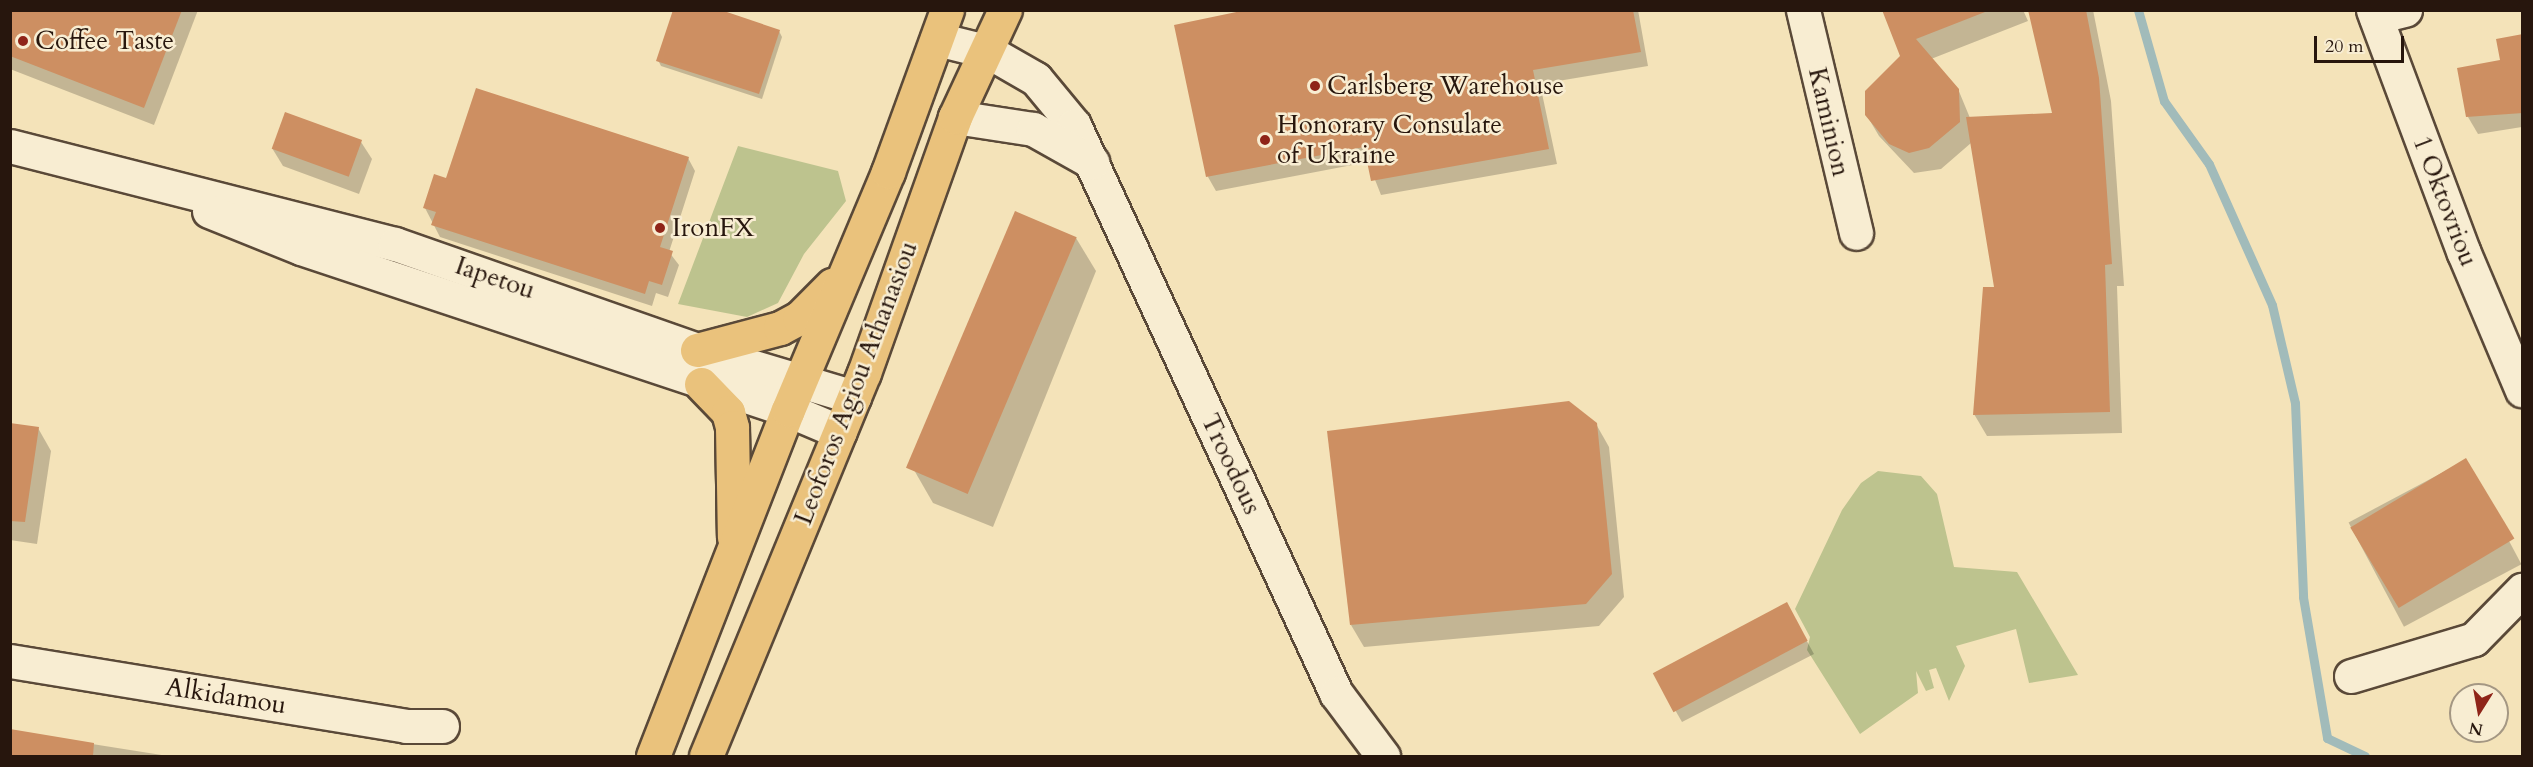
<!DOCTYPE html>
<html>
<head>
<meta charset="utf-8">
<style>
  body { margin:0 }
  #map { position:relative; width:2533px; height:767px; overflow:hidden; background:#f4e3b9; font-family:Cardo,serif }
  div>[style] { position:absolute }
  .green>* { inset:0; background:#bdc38e }
  .shadow>* { inset:0; background:#0003; transform-origin:0 0 }
  .stream>* { height:9px; margin:-4.5px; padding:0 4.5px; transform-origin:4.5px; border-radius:4.5px; background:#a1bbba }
  .building>* { inset:0; background:#cd8f62; transform-origin:0 0 }
  .roads { filter:drop-shadow(2px 0 #5a4938) drop-shadow(-2px 0 #5a4938) drop-shadow(0 2px #5a4938) drop-shadow(0 -2px #5a4938) }
  .minor>* { height:33px; margin:-16.5px; padding:0 16.5px; transform-origin:16.5px; border-radius:16.5px; background:#f8edd2 }
  .major>* { height:33px; margin:-16.5px; padding:0 16.5px; transform-origin:16.5px; border-radius:16.5px; background:#eac27c }
  .dots>* { width:16px; height:16px; translate:-50% -50%; box-sizing:border-box; border:3px solid #f8edd2; border-radius:50% }
  span { translate:-50% -50%; white-space:nowrap; text-align:center; line-height:1.15; -webkit-text-stroke:5px #f8edd2; paint-order:stroke }
  .poi-label { font-size:26px; color:#27160d }
  .left { translate:0 -50%; text-align:left }
  .street-label { font-size:26px; color:#27160d }
  .frame { position:absolute; inset:0; border:12px solid #27160d; pointer-events:none }
  .north { position:absolute; left:2449px; top:683px; width:60px; height:60px; box-sizing:border-box; background:#f8edd2; border:2px solid #a49783; border-radius:50%; rotate:191deg; font-size:16px; font-weight:700; line-height:24px; text-align:center; color:#27160d }
  .north::after { content:''; display:block; margin:auto; width:21px; height:27px; background:#8f2418; clip-path:polygon(50% 0,100% 100%,50% 72%,0 100%) }
  .scale { position:absolute; left:2314px; top:36px; width:90px; height:27px; box-sizing:border-box; border:3px solid #27160d; border-top:0; padding-left:8px; font-size:18px; line-height:21px; white-space:nowrap; color:#27160d; -webkit-text-stroke:4px #f8edd2; paint-order:stroke }
</style>
</head>
<body>
<div id="map">
  <div class="green">
    <div style="clip-path:polygon(738px 146px,838px 171px,846px 201px,804px 254px,778px 303px,747px 317px,678px 304px)"></div>
    <div style="clip-path:polygon(1878px 471px,1921px 476px,1937px 494px,1954px 567px,2017px 572px,2078px 675px,2029px 683px,2016px 629px,1956px 646px,1965px 666px,1949px 701px,1936px 668px,1929px 670px,1934px 688px,1926px 691px,1916px 671px,1918px 693px,1860px 734px,1807px 650px,1810px 637px,1795px 609px,1842px 510px,1861px 483px)"></div>
  </div>
  <div class="shadow">
    <div style="clip-path:polygon(10px 10px,198px 10px,154px 125px,10px 69px)"></div>
    <div style="clip-path:polygon(1253px 10px,1638px 10px,1648px 66px,1540px 84px,1557px 164px,1381px 195px,1368px 162px,1216px 191px,1208px 177px)"></div>
    <div style="clip-path:polygon(1884px 10px,2023px 10px,2028px 21px,1931px 59px,1958px 89px,1970px 118px,2054px 114px,2030px 10px,2093px 10px,2111px 101px,2124px 286px,2117px 286px,2122px 433px,1987px 436px,1974px 414px,1996px 288px,1971px 143px,1941px 169px,1914px 173px,1879px 136px,1866px 114px,1901px 56px)"></div>
    <div style="clip-path:polygon(779px 31px,782px 37px,762px 99px,661px 66px,658px 60px)"></div>
    <div style="clip-path:polygon(2522px 36px,2522px 127px,2478px 134px,2468px 117px)"></div>
    <div style="clip-path:polygon(361px 142px,372px 159px,359px 194px,283px 166px,272px 148px)"></div>
    <div style="clip-path:polygon(688px 158px,695px 171px,669px 252px,679px 265px,668px 297px,656px 293px,652px 306px,440px 237px,425px 208px,447px 180px)"></div>
    <div style="clip-path:polygon(1076px 238px,1096px 271px,993px 527px,933px 503px,914px 470px)"></div>
    <div style="clip-path:polygon(10px 424px,38px 428px,51px 451px,37px 544px,10px 540px)"></div>
    <div style="clip-path:polygon(1596px 424px,1609px 447px,1624px 597px,1599px 626px,1364px 647px,1351px 625px)"></div>
    <div style="left:2466px;top:460px;width:118px;height:133px;rotate:62deg"></div>
    <div style="clip-path:polygon(1793px 616px,1814px 654px,1682px 722px,1656px 677px)"></div>
    <div style="clip-path:polygon(10px 731px,168px 756px,10px 756px)"></div>
  </div>
  <div class="stream">
    <div style="left:2138px;top:10px;width:95px;rotate:74.1deg"></div>
    <div style="left:2164px;top:101px;width:77px;rotate:54.5deg"></div>
    <div style="left:2209px;top:164px;width:154px;rotate:65.9deg"></div>
    <div style="left:2272px;top:305px;width:101px;rotate:76.8deg"></div>
    <div style="left:2295px;top:403px;width:194px;rotate:87.6deg"></div>
    <div style="left:2303px;top:597px;width:143px;rotate:80.3deg"></div>
    <div style="left:2327px;top:738px;width:42px;rotate:25.3deg"></div>
  </div>
  <div class="building">
    <div style="clip-path:polygon(10px 10px,182px 10px,144px 108px,10px 56px)"></div>
    <div style="clip-path:polygon(673px 10px,721px 10px,780px 30px,759px 94px,656px 61px)"></div>
    <div style="clip-path:polygon(1246px 10px,1633px 10px,1641px 52px,1533px 70px,1549px 149px,1371px 181px,1364px 147px,1206px 177px,1174px 25px)"></div>
    <div style="clip-path:polygon(1882px 10px,1985px 12px,1916px 39px,1959px 89px,1960px 122px,1929px 148px,1909px 153px,1889px 144px,1865px 115px,1865px 91px,1900px 56px)"></div>
    <div style="clip-path:polygon(2028px 10px,2086px 10px,2099px 78px,2112px 264px,2105px 265px,2110px 412px,1973px 415px,1983px 287px,1994px 287px,1966px 117px,2052px 113px)"></div>
    <div style="clip-path:polygon(2523px 34px,2523px 113px,2466px 117px,2457px 68px,2500px 60px,2496px 39px)"></div>
    <div style="clip-path:polygon(476px 88px,689px 157px,660px 247px,673px 251px,662px 285px,649px 281px,645px 294px,431px 225px,436px 212px,423px 208px,434px 174px,446px 178px)"></div>
    <div style="left:285px;top:112px;width:82px;height:39px;rotate:20deg"></div>
    <div style="left:1015px;top:211px;width:67px;height:279px;rotate:23deg"></div>
    <div style="clip-path:polygon(1569px 401px,1597px 423px,1612px 574px,1586px 604px,1350px 625px,1327px 431px)"></div>
    <div style="clip-path:polygon(10px 423px,39px 427px,25px 522px,10px 521px)"></div>
    <div style="left:2466px;top:458px;width:94px;height:135px;rotate:59deg"></div>
    <div style="left:1787px;top:602px;width:44px;height:152px;rotate:62deg"></div>
    <div style="clip-path:polygon(10px 729px,94px 743px,93px 756px,10px 756px)"></div>
  </div>
  <div class="roads">
    <div class="minor">
      <div style="left:1803px;top:10px;width:229px;rotate:76.6deg"></div>
      <div style="left:2373px;top:10px;width:259px;rotate:69.5deg"></div>
      <div style="left:2464px;top:253px;width:149px;rotate:67.1deg"></div>
      <div style="left:2376px;top:17px;width:30px;rotate:-14deg"></div>
      <div style="left:937px;top:39px;width:54px;rotate:14deg"></div>
      <div style="left:989px;top:52px;width:54px;rotate:29.9deg"></div>
      <div style="left:1036px;top:79px;width:60px;rotate:50.4deg"></div>
      <div style="left:1074px;top:125px;width:626px;rotate:65.24deg"></div>
      <div style="left:1336px;top:693px;width:79px;rotate:53.3deg"></div>
      <div style="left:955px;top:117px;width:79px;rotate:8.7deg"></div>
      <div style="left:1033px;top:129px;width:68px;rotate:29.2deg"></div>
      <div style="left:10px;top:146px;width:397px;rotate:14.3deg"></div>
      <div style="left:395px;top:244px;width:320px;rotate:19.3deg"></div>
      <div style="left:697px;top:350px;width:164px;rotate:16.7deg"></div>
      <div style="left:209px;top:211px;width:99px;rotate:21.9deg"></div>
      <div style="left:301px;top:248px;width:513px;rotate:18.4deg"></div>
      <div style="left:788px;top:410px;width:56px;rotate:22.9deg"></div>
      <div style="left:10px;top:661px;width:401px;rotate:9.3deg"></div>
      <div style="left:406px;top:726px;width:36px"></div>
      <div style="left:2351px;top:676px;width:128px;rotate:-16.7deg"></div>
      <div style="left:2474px;top:639px;width:69px;rotate:-45.6deg"></div>
    </div>
    <div class="major">
      <div style="left:697px;top:350px;width:86px;rotate:-14.8deg"></div>
      <div style="left:780px;top:328px;width:21px;rotate:-28deg"></div>
      <div style="left:799px;top:318px;width:47px;rotate:-45deg"></div>
      <div style="left:701px;top:384px;width:39px;rotate:46deg"></div>
      <div style="left:728px;top:412px;width:16px;rotate:75deg"></div>
      <div style="left:732px;top:427px;width:110px;rotate:89deg"></div>
      <div style="left:653px;top:756px;width:371px;rotate:-68.7deg"></div>
      <div style="left:788px;top:410px;width:258px;rotate:-67.2deg"></div>
      <div style="left:888px;top:172px;width:172px;rotate:-70deg"></div>
      <div style="left:706px;top:756px;width:414px;rotate:-67.6deg"></div>
      <div style="left:864px;top:373px;width:272px;rotate:-70.4deg"></div>
      <div style="left:955px;top:117px;width:118px;rotate:-65deg"></div>
    </div>
  </div>
  <div class="dots">
    <div style="left:23px;top:41px;background:#8f2418"></div>
    <div style="left:1315px;top:86px;background:#8f2418"></div>
    <div style="left:1265px;top:140px;background:#8f2418"></div>
    <div style="left:660px;top:228px;background:#8f2418"></div>
  </div>
  <div class="poi-label">
    <span class="left" style="left:35px;top:41px">Coffee Taste</span>
    <span class="left" style="left:1327px;top:86px">Carlsberg Warehouse</span>
    <span class="left" style="left:1277px;top:140px">Honorary Consulate<br>of Ukraine</span>
    <span class="left" style="left:672px;top:228px">IronFX</span>
  </div>
  <div class="street-label">
    <span style="left:1829px;top:122px;rotate:77deg">Kaminion</span>
    <span style="left:2445px;top:201px;rotate:69deg">1 Oktovriou</span>
    <span style="left:495px;top:278px;rotate:19deg">Iapetou</span>
    <span style="left:856px;top:383px;rotate:-69deg">Leoforos Agiou Athanasiou</span>
    <span style="left:1231px;top:464px;rotate:65deg">Troodous</span>
    <span style="left:226px;top:696px;rotate:9deg">Alkidamou</span>
  </div>
  <div class="frame"></div>
  <div class="north">N</div>
  <div class="scale">20 m</div>
</div>
</body>
</html>
